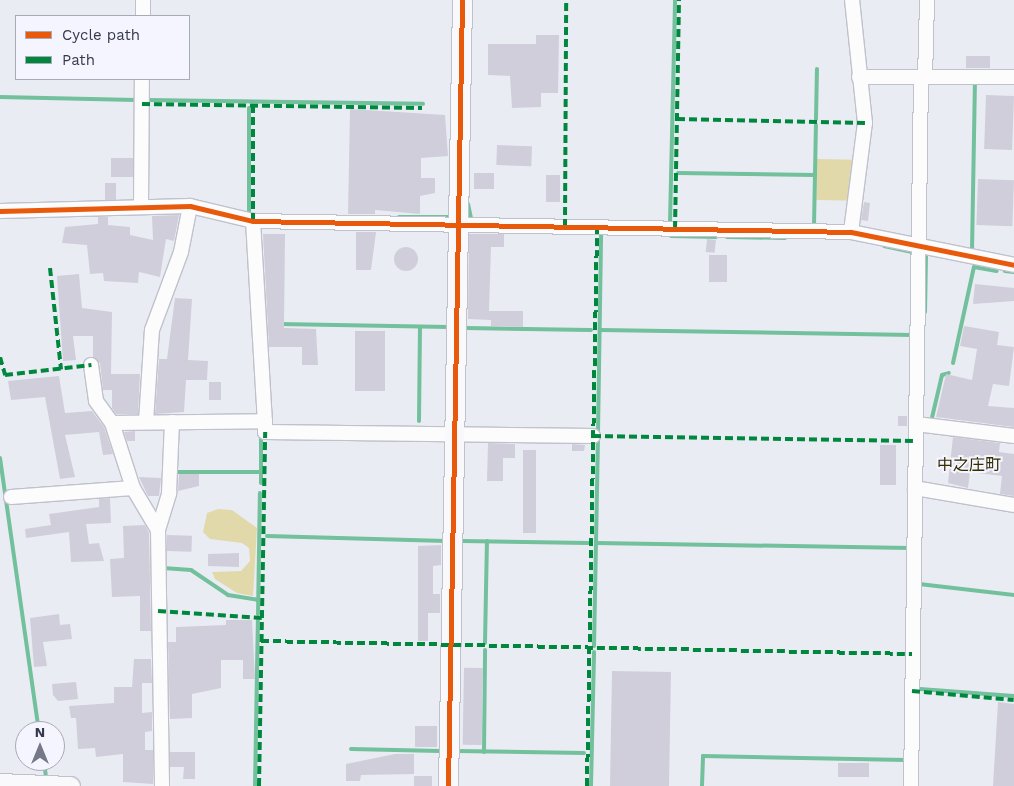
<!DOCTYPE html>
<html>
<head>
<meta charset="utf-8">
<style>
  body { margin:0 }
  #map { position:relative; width:1014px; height:786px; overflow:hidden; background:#eaecf4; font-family:"Work Sans","Noto Sans JP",sans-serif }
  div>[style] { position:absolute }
  .green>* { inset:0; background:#e2d9ab; transform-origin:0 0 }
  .stream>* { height:4px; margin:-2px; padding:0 2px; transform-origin:2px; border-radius:2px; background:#72c09c }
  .building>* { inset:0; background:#d0ceda; transform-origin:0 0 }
  .round { border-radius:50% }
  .roads { filter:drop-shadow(1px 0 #bfc1cc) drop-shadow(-1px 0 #bfc1cc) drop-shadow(0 1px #bfc1cc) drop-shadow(0 -1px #bfc1cc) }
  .street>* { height:14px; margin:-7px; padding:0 7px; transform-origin:7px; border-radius:7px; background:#fcfcfd }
  .secondary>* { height:19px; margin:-9.5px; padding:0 9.5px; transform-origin:9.5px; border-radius:9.5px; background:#f9f8fb }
  .quiet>* { height:4px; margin-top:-2px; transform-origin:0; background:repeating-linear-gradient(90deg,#00873e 0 8px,transparent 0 12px) }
  .cycleway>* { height:5px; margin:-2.5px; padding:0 2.5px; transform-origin:2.5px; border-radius:2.5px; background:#e8590c }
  span { translate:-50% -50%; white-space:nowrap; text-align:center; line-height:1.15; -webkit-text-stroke:4px #f4f5fe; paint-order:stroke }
  .quarter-label { font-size:16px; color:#342c01 }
  .legend { position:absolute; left:15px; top:15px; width:175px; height:65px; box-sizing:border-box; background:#f4f5fe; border:1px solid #a8aab6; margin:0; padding:6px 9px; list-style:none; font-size:15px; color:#36394a }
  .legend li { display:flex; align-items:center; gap:10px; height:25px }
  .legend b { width:25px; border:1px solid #a8aab6 }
  .north { position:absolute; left:15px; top:721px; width:50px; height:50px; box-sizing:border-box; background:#f4f5fe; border:1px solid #a8aab6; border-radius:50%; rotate:0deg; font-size:14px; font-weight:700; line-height:20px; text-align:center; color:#36394a }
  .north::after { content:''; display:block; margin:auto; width:18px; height:22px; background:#757886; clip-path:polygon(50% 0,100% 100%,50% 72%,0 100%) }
</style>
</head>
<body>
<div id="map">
  <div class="green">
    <div style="left:817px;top:159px;width:40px;height:41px;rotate:1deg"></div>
    <div style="clip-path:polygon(218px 509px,232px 510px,257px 528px,253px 596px,237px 593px,215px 579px,212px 572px,241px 571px,250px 561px,249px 548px,242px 543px,210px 539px,203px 532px,207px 513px)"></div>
  </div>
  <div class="stream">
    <div style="left:0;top:97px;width:136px;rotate:1.3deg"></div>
    <div style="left:147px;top:100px;width:276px;rotate:0.8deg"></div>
    <div style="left:249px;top:108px;width:106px;rotate:90deg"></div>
    <div style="left:816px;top:119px;width:50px;rotate:-88.9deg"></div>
    <div style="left:678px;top:173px;width:137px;rotate:0.8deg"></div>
    <div style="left:468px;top:196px;width:13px;rotate:-90deg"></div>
    <div style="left:468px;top:204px;width:14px;rotate:78deg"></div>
    <div style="left:399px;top:217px;width:52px"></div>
    <div style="left:670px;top:223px;width:223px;rotate:-88.7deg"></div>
    <div style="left:814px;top:226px;width:101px;rotate:-88.9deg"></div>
    <div style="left:671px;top:236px;width:45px;rotate:1.3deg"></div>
    <div style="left:727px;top:237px;width:58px;rotate:1deg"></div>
    <div style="left:884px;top:246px;width:30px;rotate:12deg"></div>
    <div style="left:972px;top:251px;width:166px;rotate:-89deg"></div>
    <div style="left:1005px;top:271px;width:9px;rotate:6deg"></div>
    <div style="left:925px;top:312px;width:58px;rotate:-89deg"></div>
    <div style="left:279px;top:324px;width:170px;rotate:1deg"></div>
    <div style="left:465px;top:328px;width:126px;rotate:0.9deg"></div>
    <div style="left:600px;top:330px;width:313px;rotate:0.9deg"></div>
    <div style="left:953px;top:363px;width:98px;rotate:-77.7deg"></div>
    <div style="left:974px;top:267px;width:23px;rotate:10deg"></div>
    <div style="left:419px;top:421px;width:94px;rotate:-89.4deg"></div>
    <div style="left:931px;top:422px;width:48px;rotate:-76.8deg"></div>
    <div style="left:942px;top:375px;width:7px;rotate:-16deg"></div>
    <div style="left:598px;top:432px;width:199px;rotate:-89.1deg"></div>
    <div style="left:0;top:458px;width:276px;rotate:81.9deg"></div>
    <div style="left:175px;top:472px;width:86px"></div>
    <div style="left:261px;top:483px;width:49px;rotate:-90deg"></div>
    <div style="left:267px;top:536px;width:179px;rotate:1.6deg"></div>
    <div style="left:461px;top:541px;width:127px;rotate:0.9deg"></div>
    <div style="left:596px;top:543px;width:314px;rotate:0.9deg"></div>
    <div style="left:163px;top:568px;width:28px;rotate:4deg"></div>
    <div style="left:191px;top:570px;width:45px;rotate:34deg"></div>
    <div style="left:228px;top:595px;width:30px;rotate:9deg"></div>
    <div style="left:919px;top:584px;width:96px;rotate:6.6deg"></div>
    <div style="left:258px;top:614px;width:121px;rotate:-89.1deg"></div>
    <div style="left:485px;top:643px;width:102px;rotate:-88.9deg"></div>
    <div style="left:594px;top:646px;width:207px;rotate:-88.9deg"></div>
    <div style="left:920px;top:689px;width:94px;rotate:4.3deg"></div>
    <div style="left:351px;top:749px;width:89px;rotate:1.3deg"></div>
    <div style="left:456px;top:751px;width:128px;rotate:0.9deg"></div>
    <div style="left:484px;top:752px;width:102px;rotate:-89.4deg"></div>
    <div style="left:44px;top:761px;width:16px;rotate:83deg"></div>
    <div style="left:255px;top:786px;width:165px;rotate:-89deg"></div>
    <div style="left:591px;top:786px;width:134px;rotate:-88.7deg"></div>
    <div style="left:702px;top:786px;width:30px;rotate:-88deg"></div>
    <div style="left:703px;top:756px;width:203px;rotate:1.1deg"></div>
  </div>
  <div class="building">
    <div style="clip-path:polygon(536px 35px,559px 35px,558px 93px,541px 93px,541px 107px,512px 108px,510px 76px,488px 75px,488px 44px,536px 44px)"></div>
    <div style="left:966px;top:56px;width:24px;height:12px"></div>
    <div style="left:986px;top:95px;width:28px;height:54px;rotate:2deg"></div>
    <div style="clip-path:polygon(350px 109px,445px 115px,448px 156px,421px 158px,421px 178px,435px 178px,435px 193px,420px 196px,420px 214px,375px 210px,375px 214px,348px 214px)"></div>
    <div style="left:497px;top:145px;width:35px;height:20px;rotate:2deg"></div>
    <div style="left:111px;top:158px;width:22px;height:19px"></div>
    <div style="left:474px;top:173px;width:20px;height:16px"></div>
    <div style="left:546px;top:175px;width:14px;height:27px"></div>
    <div style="left:978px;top:179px;width:36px;height:46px;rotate:2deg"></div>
    <div style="left:105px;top:183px;width:11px;height:17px"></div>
    <div style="clip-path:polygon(864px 202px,870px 203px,868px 221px,861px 220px)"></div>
    <div style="clip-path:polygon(179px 215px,174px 241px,166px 239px,160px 277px,139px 272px,138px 283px,104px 281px,103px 273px,90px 274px,87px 245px,62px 243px,65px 227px,98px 224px,98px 217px,108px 217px,108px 225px,130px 227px,130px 235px,153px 240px,152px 216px)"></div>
    <div style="clip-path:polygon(356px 232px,376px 232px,371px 270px,356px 270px)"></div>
    <div style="clip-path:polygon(263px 234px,285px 234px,284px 328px,316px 329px,318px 365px,302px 365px,302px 347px,269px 347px)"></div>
    <div style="clip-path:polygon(469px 234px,504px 234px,504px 247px,491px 247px,489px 311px,523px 311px,523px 327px,491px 326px,491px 320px,468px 319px)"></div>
    <div style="left:707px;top:239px;width:9px;height:13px;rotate:6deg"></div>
    <div class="round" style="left:394px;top:247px;width:24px;height:24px"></div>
    <div style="left:709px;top:255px;width:18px;height:27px"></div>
    <div style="clip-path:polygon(79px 274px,82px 308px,112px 312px,111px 374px,140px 374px,138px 414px,116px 414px,112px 408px,112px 390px,103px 390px,100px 363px,93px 357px,93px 336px,73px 336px,76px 360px,63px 361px,57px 276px)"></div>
    <div style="clip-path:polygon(975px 284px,1014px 288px,1014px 301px,973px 304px)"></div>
    <div style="clip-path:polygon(175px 298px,192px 299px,188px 360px,208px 361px,207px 380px,186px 380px,184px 412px,155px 414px,159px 359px,167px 359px)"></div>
    <div style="clip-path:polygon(964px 326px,999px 332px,997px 345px,1014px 347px,1009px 386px,993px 384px,988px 406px,1014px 408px,1014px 427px,936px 417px,946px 374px,972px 380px,977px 349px,960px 346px)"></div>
    <div style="left:355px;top:331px;width:30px;height:60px"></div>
    <div style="clip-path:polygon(59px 376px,65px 413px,92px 411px,104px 427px,113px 454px,103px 455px,99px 432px,65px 435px,75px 477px,60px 479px,45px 397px,11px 400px,8px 381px)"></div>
    <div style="left:209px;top:382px;width:12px;height:18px"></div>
    <div style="left:898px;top:416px;width:9px;height:10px"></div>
    <div style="clip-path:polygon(135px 431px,135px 441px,127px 441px,124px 432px)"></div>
    <div style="clip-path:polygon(953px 437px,1000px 443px,999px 452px,1014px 454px,1014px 496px,1000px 494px,1002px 476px,970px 472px,968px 488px,948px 483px)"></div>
    <div style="clip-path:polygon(488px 443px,515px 444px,515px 458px,503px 458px,503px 481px,487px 481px)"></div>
    <div style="clip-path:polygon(572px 444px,585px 445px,584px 451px,572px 451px)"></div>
    <div style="left:880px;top:445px;width:16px;height:40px"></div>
    <div style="left:523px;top:450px;width:13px;height:83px"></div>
    <div style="clip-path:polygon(179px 474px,199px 474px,199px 486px,178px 491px)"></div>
    <div style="clip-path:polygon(139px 477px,161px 478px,159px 496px,148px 496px)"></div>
    <div style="clip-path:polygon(110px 498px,111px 523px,86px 524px,89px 544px,99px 543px,104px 561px,71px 562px,69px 532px,26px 538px,25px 529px,51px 525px,49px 514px,99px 507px,99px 499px)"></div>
    <div style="clip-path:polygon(145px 525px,149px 533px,151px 631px,140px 631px,140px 596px,112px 597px,110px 559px,124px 558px,123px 526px)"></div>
    <div style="left:167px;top:535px;width:25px;height:16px;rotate:2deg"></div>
    <div style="clip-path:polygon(441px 545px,441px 565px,433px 566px,433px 594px,440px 594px,440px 613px,428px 613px,428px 641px,418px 641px,418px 546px)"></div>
    <div style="clip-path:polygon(239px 553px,239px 567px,208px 566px,208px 554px)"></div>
    <div style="clip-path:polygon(59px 614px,60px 625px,70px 624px,72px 639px,43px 642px,47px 666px,34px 667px,30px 618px)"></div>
    <div style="clip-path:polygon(226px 620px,252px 620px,255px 679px,243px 679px,243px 660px,221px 660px,221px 688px,192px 694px,192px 718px,170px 719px,168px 642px,176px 642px,176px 627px,226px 625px)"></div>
    <div style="clip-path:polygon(134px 659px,151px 659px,152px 683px,142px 683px,142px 713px,152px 712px,152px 731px,145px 732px,145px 750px,153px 750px,153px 784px,123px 782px,123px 754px,96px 757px,95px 748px,78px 749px,76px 718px,71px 718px,69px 706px,114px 703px,114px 687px,132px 687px)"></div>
    <div style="left:483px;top:668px;width:77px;height:19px;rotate:91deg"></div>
    <div style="left:612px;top:671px;width:59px;height:115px;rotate:1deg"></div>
    <div style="clip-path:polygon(76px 682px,78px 699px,58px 701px,53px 695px,52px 684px)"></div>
    <div style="clip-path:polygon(998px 702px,1014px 704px,1014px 786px,993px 786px)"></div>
    <div style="left:415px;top:726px;width:22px;height:21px"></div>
    <div style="clip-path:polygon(170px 752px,195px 752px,195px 779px,183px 779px,184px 767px,170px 767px)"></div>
    <div style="clip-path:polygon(395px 754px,414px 754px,414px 774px,361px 775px,360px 781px,346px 781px,346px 764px)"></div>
    <div style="left:838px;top:763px;width:31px;height:14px"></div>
    <div style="left:414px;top:776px;width:18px;height:10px"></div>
  </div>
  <div class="roads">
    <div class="street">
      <div style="left:143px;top:16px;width:16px;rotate:-90deg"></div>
      <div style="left:859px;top:77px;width:155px"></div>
      <div style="left:925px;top:78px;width:78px;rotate:-88.5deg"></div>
      <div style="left:141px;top:207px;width:128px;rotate:-89.6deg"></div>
      <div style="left:0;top:211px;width:190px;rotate:-1.5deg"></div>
      <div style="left:190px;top:206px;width:65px;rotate:13.4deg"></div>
      <div style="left:253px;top:221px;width:598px;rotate:1.05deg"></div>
      <div style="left:851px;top:232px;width:166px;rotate:11.4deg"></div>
      <div style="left:253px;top:221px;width:200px;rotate:86.6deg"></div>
      <div style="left:851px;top:232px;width:110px;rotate:-82.7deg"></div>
      <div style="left:865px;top:123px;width:124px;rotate:-96deg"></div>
      <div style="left:91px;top:365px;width:36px;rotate:82deg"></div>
      <div style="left:96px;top:401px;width:27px;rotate:54deg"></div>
      <div style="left:112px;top:423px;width:68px;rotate:72.1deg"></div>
      <div style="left:133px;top:488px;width:49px;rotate:59.2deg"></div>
      <div style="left:158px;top:530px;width:256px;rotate:89.1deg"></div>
      <div style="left:146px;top:422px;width:92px;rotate:-86.3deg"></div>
      <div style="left:152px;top:330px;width:83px;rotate:-69.6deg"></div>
      <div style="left:181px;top:252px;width:47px;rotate:-78.9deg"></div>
      <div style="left:112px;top:423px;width:153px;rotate:-0.7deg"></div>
      <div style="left:265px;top:421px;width:11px;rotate:90deg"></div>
      <div style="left:265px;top:432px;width:328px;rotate:0.7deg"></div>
      <div style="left:916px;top:424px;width:99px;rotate:7deg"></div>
      <div style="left:915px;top:488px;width:100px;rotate:9.7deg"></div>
      <div style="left:11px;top:497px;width:122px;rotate:-4.2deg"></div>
      <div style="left:158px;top:530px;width:39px;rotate:-73deg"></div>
      <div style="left:169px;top:493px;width:71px;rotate:-87.6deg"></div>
      <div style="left:911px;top:786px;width:708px;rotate:-89.19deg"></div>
    </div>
    <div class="secondary">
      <div style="left:0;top:783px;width:70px;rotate:2.5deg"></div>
      <div style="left:448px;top:786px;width:786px;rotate:-88.98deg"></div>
    </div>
  </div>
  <div class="quiet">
    <div style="left:142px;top:104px;width:280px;rotate:0.8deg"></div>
    <div style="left:677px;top:119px;width:188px;rotate:1.2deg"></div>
    <div style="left:253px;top:221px;width:116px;rotate:-90deg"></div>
    <div style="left:565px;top:227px;width:227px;rotate:-89.7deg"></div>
    <div style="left:675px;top:229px;width:229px;rotate:-89deg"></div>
    <div style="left:50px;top:268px;width:102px;rotate:83.8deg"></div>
    <div style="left:0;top:357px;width:19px;rotate:74deg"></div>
    <div style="left:5px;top:375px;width:87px;rotate:-6.6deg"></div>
    <div style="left:593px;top:436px;width:322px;rotate:0.9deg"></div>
    <div style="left:158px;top:611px;width:104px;rotate:3.9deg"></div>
    <div style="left:261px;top:641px;width:651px;rotate:1.14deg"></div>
    <div style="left:912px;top:691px;width:102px;rotate:5deg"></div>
    <div style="left:259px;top:786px;width:354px;rotate:-89deg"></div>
    <div style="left:587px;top:786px;width:558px;rotate:-88.97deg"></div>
  </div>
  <div class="cycleway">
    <div style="left:0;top:211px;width:190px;rotate:-1.5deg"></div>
    <div style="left:190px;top:206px;width:65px;rotate:13.4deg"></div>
    <div style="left:253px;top:221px;width:598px;rotate:1.05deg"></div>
    <div style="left:851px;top:232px;width:166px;rotate:11.4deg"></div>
    <div style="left:448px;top:786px;width:786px;rotate:-88.98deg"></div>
  </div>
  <div class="quarter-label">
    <span style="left:969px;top:465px">中之庄町</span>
  </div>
  <ul class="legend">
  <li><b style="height:6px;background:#e8590c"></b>Cycle path</li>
  <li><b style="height:6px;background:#00873e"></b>Path</li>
  </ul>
  <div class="north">N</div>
</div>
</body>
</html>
